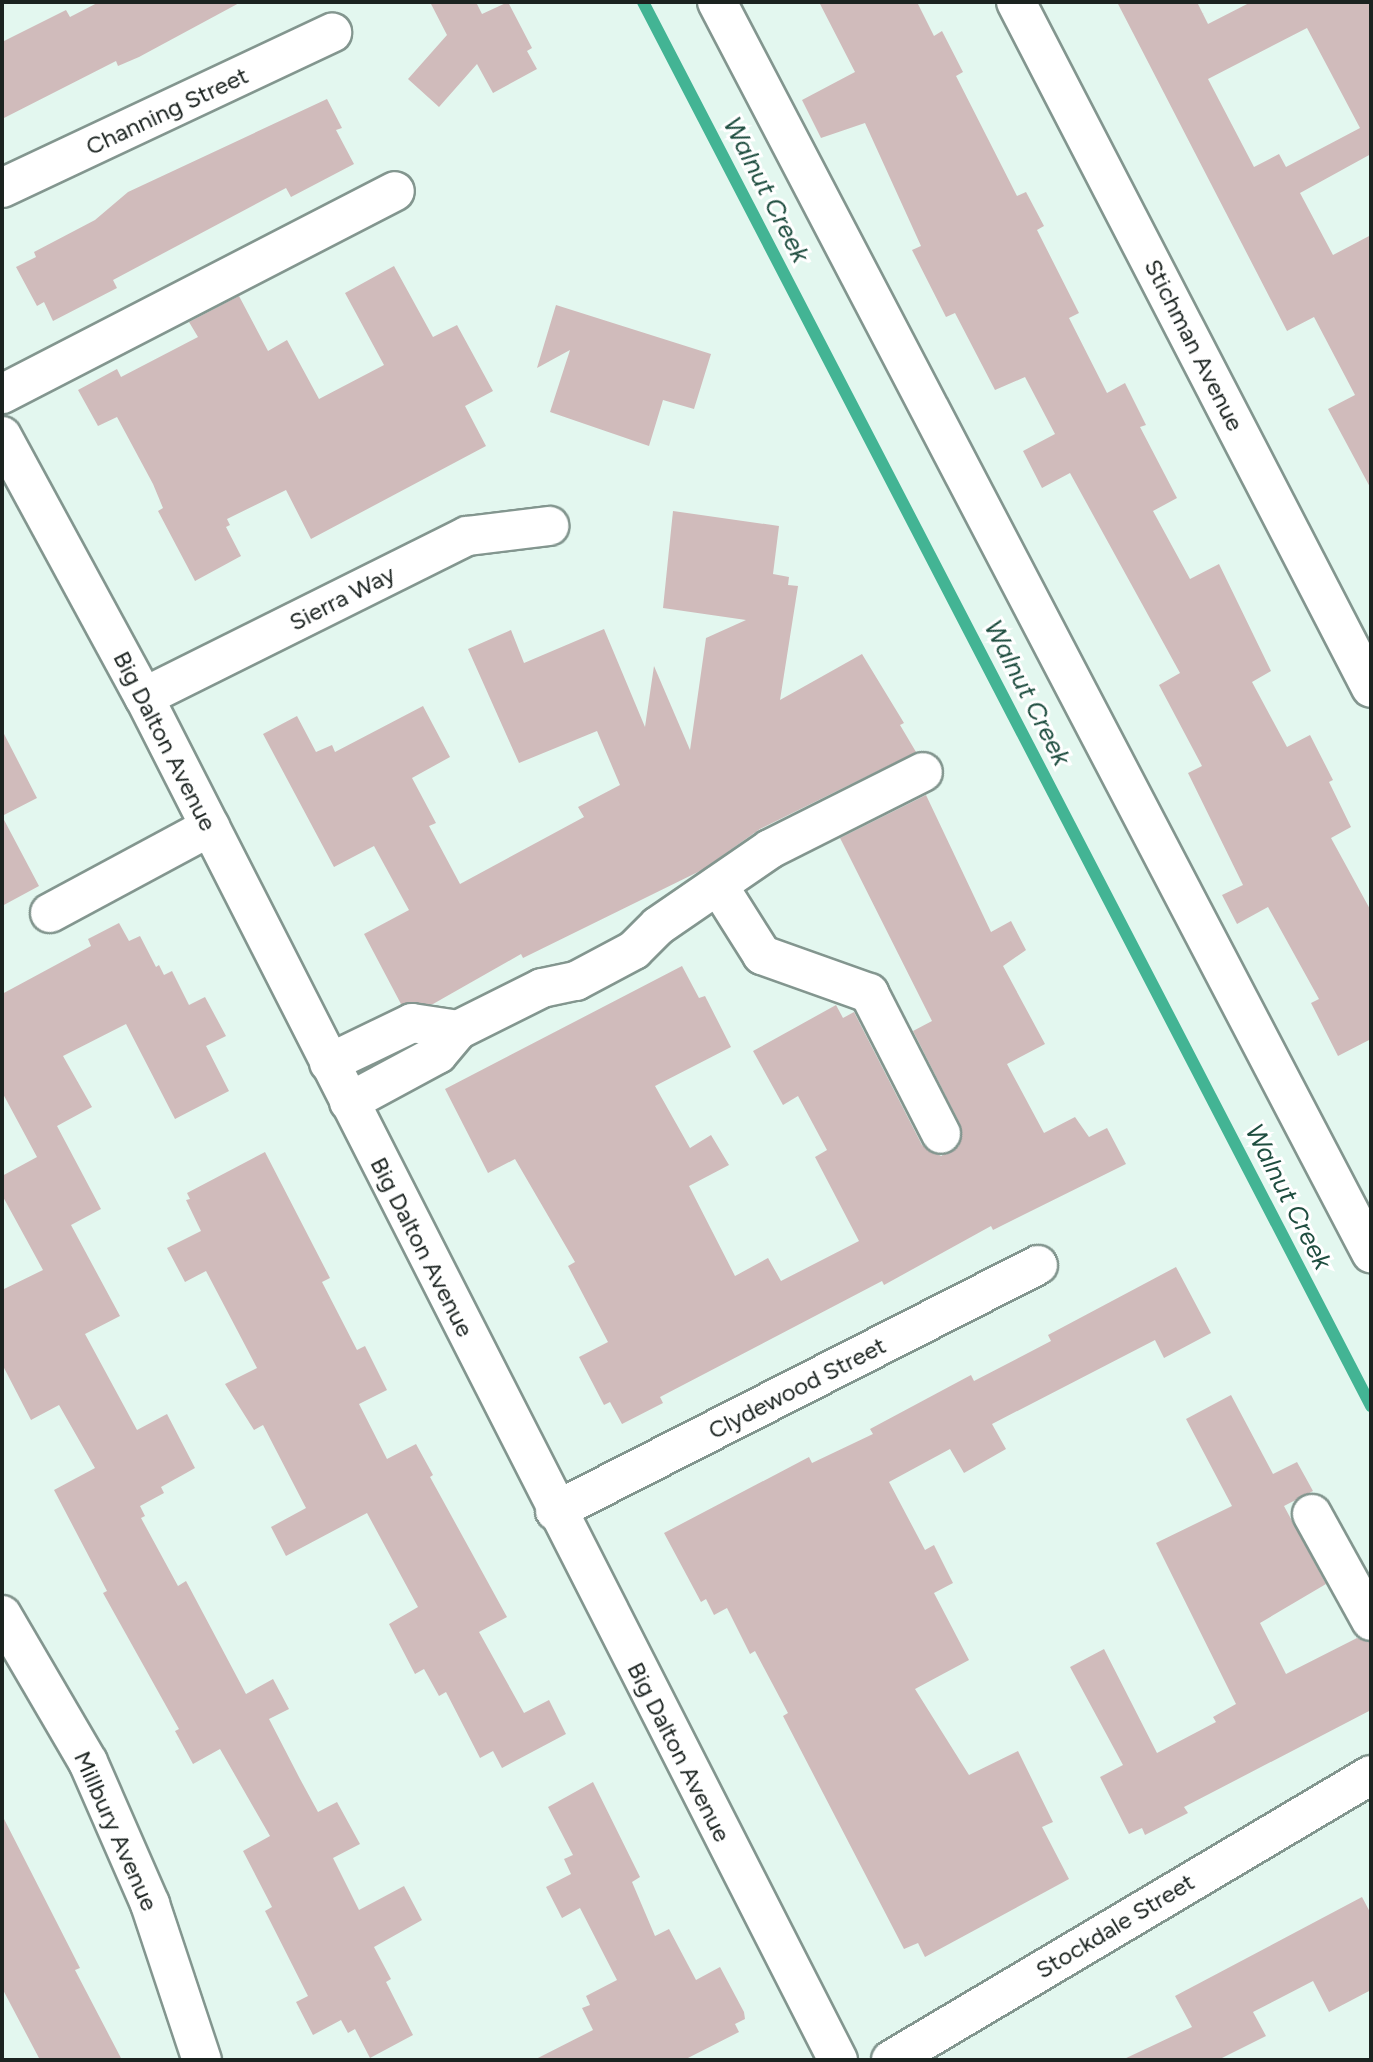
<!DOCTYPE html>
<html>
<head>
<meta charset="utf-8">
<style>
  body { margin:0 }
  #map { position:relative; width:1373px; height:2062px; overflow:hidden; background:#e3f7ef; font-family:Figtree,sans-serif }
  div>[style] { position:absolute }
  .stream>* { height:12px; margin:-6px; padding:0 6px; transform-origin:6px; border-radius:6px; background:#43b494 }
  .building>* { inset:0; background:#d0bbbb }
  .roads { filter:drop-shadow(2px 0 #83968f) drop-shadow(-2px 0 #83968f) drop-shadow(0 2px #83968f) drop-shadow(0 -2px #83968f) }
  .minor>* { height:38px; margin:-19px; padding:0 19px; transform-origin:19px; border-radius:19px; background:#fff }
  span { translate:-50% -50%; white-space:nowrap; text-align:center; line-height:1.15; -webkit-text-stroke:6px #fff; paint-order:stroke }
  .street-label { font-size:24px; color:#1b2320 }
  .water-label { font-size:26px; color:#1e4d3f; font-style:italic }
  .frame { position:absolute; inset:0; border:4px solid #1b2320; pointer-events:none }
</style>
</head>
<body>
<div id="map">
  <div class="stream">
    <div style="left:643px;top:2px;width:1582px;rotate:62.59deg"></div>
  </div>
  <div class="building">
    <div style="clip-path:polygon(99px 2px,241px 2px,139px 57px,118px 66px,116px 61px,2px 119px,2px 42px,66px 10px,70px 17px)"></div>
    <div style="clip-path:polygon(430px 2px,476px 2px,482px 14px,508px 2px,532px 48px,527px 51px,537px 69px,493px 93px,477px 64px,439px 107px,408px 79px,447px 35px)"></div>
    <div style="clip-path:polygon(819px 2px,917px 2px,934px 36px,942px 31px,963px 72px,956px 76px,1017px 196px,1026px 192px,1044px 226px,1037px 230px,1079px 313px,1069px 318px,1107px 393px,1125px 383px,1146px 425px,1140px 427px,1177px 498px,1153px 511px,1190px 579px,1219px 564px,1271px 671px,1252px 682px,1287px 747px,1310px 735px,1333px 780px,1329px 782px,1351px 827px,1331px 838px,1371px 911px,1371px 1039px,1338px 1056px,1311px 1003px,1319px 999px,1268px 907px,1237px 924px,1222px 895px,1243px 885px,1188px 773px,1202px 766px,1159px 685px,1180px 673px,1070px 473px,1042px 488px,1023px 451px,1055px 434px,1025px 377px,995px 390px,955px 313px,946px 317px,912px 250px,921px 246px,865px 123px,821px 138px,802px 100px,855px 72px)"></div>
    <div style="clip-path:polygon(evenodd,1117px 2px,1197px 2px,1208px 24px,1251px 2px,1371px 2px,1371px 154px,1300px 193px,1333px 255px,1371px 235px,1371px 489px,1328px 409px,1355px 395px,1314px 317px,1287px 331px,1117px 2px,1307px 28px,1360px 128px,1286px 167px,1279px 154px,1254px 167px,1208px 79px,1307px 28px)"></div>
    <div style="clip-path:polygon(327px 99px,342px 128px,336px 130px,354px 164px,291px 197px,286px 188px,113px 280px,117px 288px,53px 321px,44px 302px,37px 306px,16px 267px,36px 257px,34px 252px,95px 220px,128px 192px)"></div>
    <div style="clip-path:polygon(394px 266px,433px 337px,457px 325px,493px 391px,465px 406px,486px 446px,311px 539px,286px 490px,227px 519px,230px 525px,226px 527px,241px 556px,195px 581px,158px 511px,163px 508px,153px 484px,117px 417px,98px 426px,78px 390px,117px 369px,121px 377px,198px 337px,189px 322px,239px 296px,268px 351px,287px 340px,319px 399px,384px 365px,345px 293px)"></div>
    <div style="clip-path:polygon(556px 305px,711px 354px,694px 409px,663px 400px,649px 446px,550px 412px,570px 350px,537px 368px)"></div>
    <div style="clip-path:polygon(673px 511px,779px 526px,773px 574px,789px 577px,788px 585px,798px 586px,780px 700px,862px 654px,904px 723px,900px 725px,916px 752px,760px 829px,702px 870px,523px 958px,521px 954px,433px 1004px,401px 1004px,364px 934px,409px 910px,374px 846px,334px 867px,263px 734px,297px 716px,316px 752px,332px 745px,335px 752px,423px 706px,450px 757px,412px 778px,436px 823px,429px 826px,460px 884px,584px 817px,578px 807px,620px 785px,597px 731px,519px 763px,468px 649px,511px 630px,524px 663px,604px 629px,645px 727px,654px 666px,690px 750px,706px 638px,746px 620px,663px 608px)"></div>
    <div style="clip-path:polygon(2px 730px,37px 798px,2px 816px,39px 886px,2px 906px)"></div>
    <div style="clip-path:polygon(926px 795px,991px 932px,1011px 921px,1026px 950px,1003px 966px,1045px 1044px,1007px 1064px,1044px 1133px,1075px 1117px,1089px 1137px,1107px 1128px,1126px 1164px,993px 1230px,991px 1226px,884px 1285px,882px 1281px,660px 1397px,663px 1403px,622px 1424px,610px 1402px,604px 1405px,579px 1357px,608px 1342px,568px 1266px,575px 1262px,515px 1159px,488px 1173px,445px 1089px,682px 966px,699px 998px,705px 996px,731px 1047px,655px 1086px,690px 1148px,711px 1135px,729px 1165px,689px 1186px,735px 1276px,768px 1258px,781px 1281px,859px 1241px,815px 1157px,827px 1150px,798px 1096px,783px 1105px,753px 1051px,836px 1005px,843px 1018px,854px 1012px,922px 1145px,941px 1156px,959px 1146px,960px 1124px,913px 1031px,932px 1021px,840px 838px)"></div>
    <div style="clip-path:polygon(119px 923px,129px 941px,140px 936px,156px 967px,159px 965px,164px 975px,172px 971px,189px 1005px,205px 997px,226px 1036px,206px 1046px,229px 1091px,175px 1119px,126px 1024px,63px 1056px,92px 1107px,57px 1126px,101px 1209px,71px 1225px,120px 1316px,85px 1334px,137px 1430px,167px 1414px,195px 1468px,161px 1487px,164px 1493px,140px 1506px,145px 1516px,141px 1518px,178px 1586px,186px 1581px,246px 1694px,273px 1679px,289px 1709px,269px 1719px,300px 1779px,318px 1812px,337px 1802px,360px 1844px,333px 1858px,359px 1910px,404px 1886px,422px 1920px,374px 1947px,391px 1979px,386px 1982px,413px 2035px,370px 2058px,355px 2029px,348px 2033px,341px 2020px,313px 2035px,296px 2002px,308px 1996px,265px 1911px,272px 1907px,243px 1851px,270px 1836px,220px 1749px,193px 1764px,175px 1731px,179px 1729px,103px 1593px,107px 1591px,54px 1490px,95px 1468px,59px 1405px,31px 1420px,2px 1364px,2px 1290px,43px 1270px,2px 1195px,2px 1176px,37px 1157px,2px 1092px,2px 994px,91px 946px,88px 939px)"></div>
    <div style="clip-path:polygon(265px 1152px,330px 1278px,322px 1282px,357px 1350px,365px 1346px,387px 1390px,359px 1404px,387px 1459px,416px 1444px,433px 1475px,430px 1477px,507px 1617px,479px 1632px,524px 1713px,549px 1700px,566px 1734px,502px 1768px,493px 1751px,480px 1758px,446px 1692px,439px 1696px,424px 1669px,415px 1674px,389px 1624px,418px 1607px,367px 1513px,286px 1556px,271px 1527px,306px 1508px,263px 1425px,254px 1430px,225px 1384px,257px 1368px,206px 1271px,185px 1282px,167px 1248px,201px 1231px,186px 1200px,190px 1199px,187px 1193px)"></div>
    <div style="clip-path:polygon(1176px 1267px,1211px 1333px,1164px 1358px,1155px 1340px,992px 1424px,1006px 1449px,964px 1473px,950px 1449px,889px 1482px,925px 1550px,934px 1545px,953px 1583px,934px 1593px,969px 1660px,915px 1689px,969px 1775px,1018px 1751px,1053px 1822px,1042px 1827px,1069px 1879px,925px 1957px,918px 1943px,904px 1949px,783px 1716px,788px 1713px,755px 1651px,750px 1654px,727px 1608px,714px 1615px,706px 1599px,701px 1602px,664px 1533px,809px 1457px,812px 1463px,873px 1434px,870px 1429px,971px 1375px,974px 1381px,1051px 1341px,1048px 1335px)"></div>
    <div style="clip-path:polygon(1231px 1395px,1273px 1474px,1297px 1462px,1313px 1491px,1284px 1506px,1326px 1584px,1260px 1623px,1286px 1674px,1357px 1638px,1371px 1643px,1371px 1710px,1184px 1807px,1188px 1813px,1145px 1835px,1142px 1828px,1129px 1834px,1100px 1777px,1123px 1765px,1070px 1667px,1104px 1649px,1157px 1753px,1216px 1722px,1213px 1717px,1236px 1704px,1156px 1543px,1232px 1506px,1186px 1419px)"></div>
    <div style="clip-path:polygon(593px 1782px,640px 1877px,632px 1882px,655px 1936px,669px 1929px,696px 1980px,720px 1967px,744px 2012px,745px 2019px,735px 2024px,739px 2032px,684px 2060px,534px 2060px,593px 2030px,582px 2008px,590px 2005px,586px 1996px,617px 1980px,580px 1908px,562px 1918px,546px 1887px,571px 1874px,564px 1859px,573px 1855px,548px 1807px)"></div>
    <div style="clip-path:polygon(2px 1815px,80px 1968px,75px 1970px,122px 2060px,40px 2060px,2px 1988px)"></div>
    <div style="clip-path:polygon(1362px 1897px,1371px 1914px,1371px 1990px,1329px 2012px,1313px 1981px,1253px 2012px,1266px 2036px,1218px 2060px,1122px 2060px,1192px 2027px,1175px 1996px)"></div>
  </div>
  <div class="roads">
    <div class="minor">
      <div style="left:717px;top:2px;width:1412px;rotate:62.4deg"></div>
      <div style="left:1016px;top:2px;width:772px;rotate:62.64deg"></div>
      <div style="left:2px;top:188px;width:365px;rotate:-25.2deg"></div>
      <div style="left:2px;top:394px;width:442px;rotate:-27.3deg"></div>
      <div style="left:2px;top:436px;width:297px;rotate:61.5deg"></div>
      <div style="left:144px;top:697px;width:1530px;rotate:63.02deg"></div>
      <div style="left:144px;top:697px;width:361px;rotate:-26.5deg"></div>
      <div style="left:467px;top:536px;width:83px;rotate:-7deg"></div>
      <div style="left:718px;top:885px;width:83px;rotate:57.8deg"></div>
      <div style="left:762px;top:955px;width:114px;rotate:19.6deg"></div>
      <div style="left:869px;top:993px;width:158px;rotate:62.9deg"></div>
      <div style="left:50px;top:913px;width:182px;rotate:-28.3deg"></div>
      <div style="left:329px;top:1063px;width:92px;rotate:-25.7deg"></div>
      <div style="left:412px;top:1023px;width:47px;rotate:8.7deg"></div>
      <div style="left:349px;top:1102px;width:101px;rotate:-28.3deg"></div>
      <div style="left:438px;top:1054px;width:31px;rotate:-50deg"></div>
      <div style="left:458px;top:1030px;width:94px;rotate:-26.6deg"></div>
      <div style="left:542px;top:988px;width:35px;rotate:-12deg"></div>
      <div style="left:576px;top:981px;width:66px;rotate:-28.1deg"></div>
      <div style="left:634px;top:950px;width:34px;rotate:-45deg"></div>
      <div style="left:658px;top:926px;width:136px;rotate:-34.5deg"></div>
      <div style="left:770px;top:849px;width:171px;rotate:-26.7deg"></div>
      <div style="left:555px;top:1511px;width:542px;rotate:-26.99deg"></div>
      <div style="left:1312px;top:1514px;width:122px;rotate:61.1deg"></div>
      <div style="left:2px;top:1615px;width:170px;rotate:59.7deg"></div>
      <div style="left:88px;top:1762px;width:155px;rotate:66.4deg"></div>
      <div style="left:150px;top:1904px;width:164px;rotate:71.6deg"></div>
      <div style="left:891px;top:2060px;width:558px;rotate:-30.7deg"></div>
    </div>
  </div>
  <div class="street-label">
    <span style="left:167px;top:111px;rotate:-25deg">Channing Street</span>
    <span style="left:1194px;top:345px;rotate:63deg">Stichman Avenue</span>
    <span style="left:342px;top:598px;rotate:-27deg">Sierra Way</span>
    <span style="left:165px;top:741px;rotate:63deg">Big Dalton Avenue</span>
    <span style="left:422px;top:1247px;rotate:63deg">Big Dalton Avenue</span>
    <span style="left:797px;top:1388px;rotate:-27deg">Clydewood Street</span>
    <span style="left:679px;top:1752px;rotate:63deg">Big Dalton Avenue</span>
    <span style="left:116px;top:1831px;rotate:66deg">Millbury Avenue</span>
    <span style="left:1115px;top:1926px;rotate:-31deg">Stockdale Street</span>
  </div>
  <div class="water-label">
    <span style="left:766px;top:190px;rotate:63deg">Walnut Creek</span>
    <span style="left:1027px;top:693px;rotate:63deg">Walnut Creek</span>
    <span style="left:1288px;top:1197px;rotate:63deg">Walnut Creek</span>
  </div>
  <div class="frame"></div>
</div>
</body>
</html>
